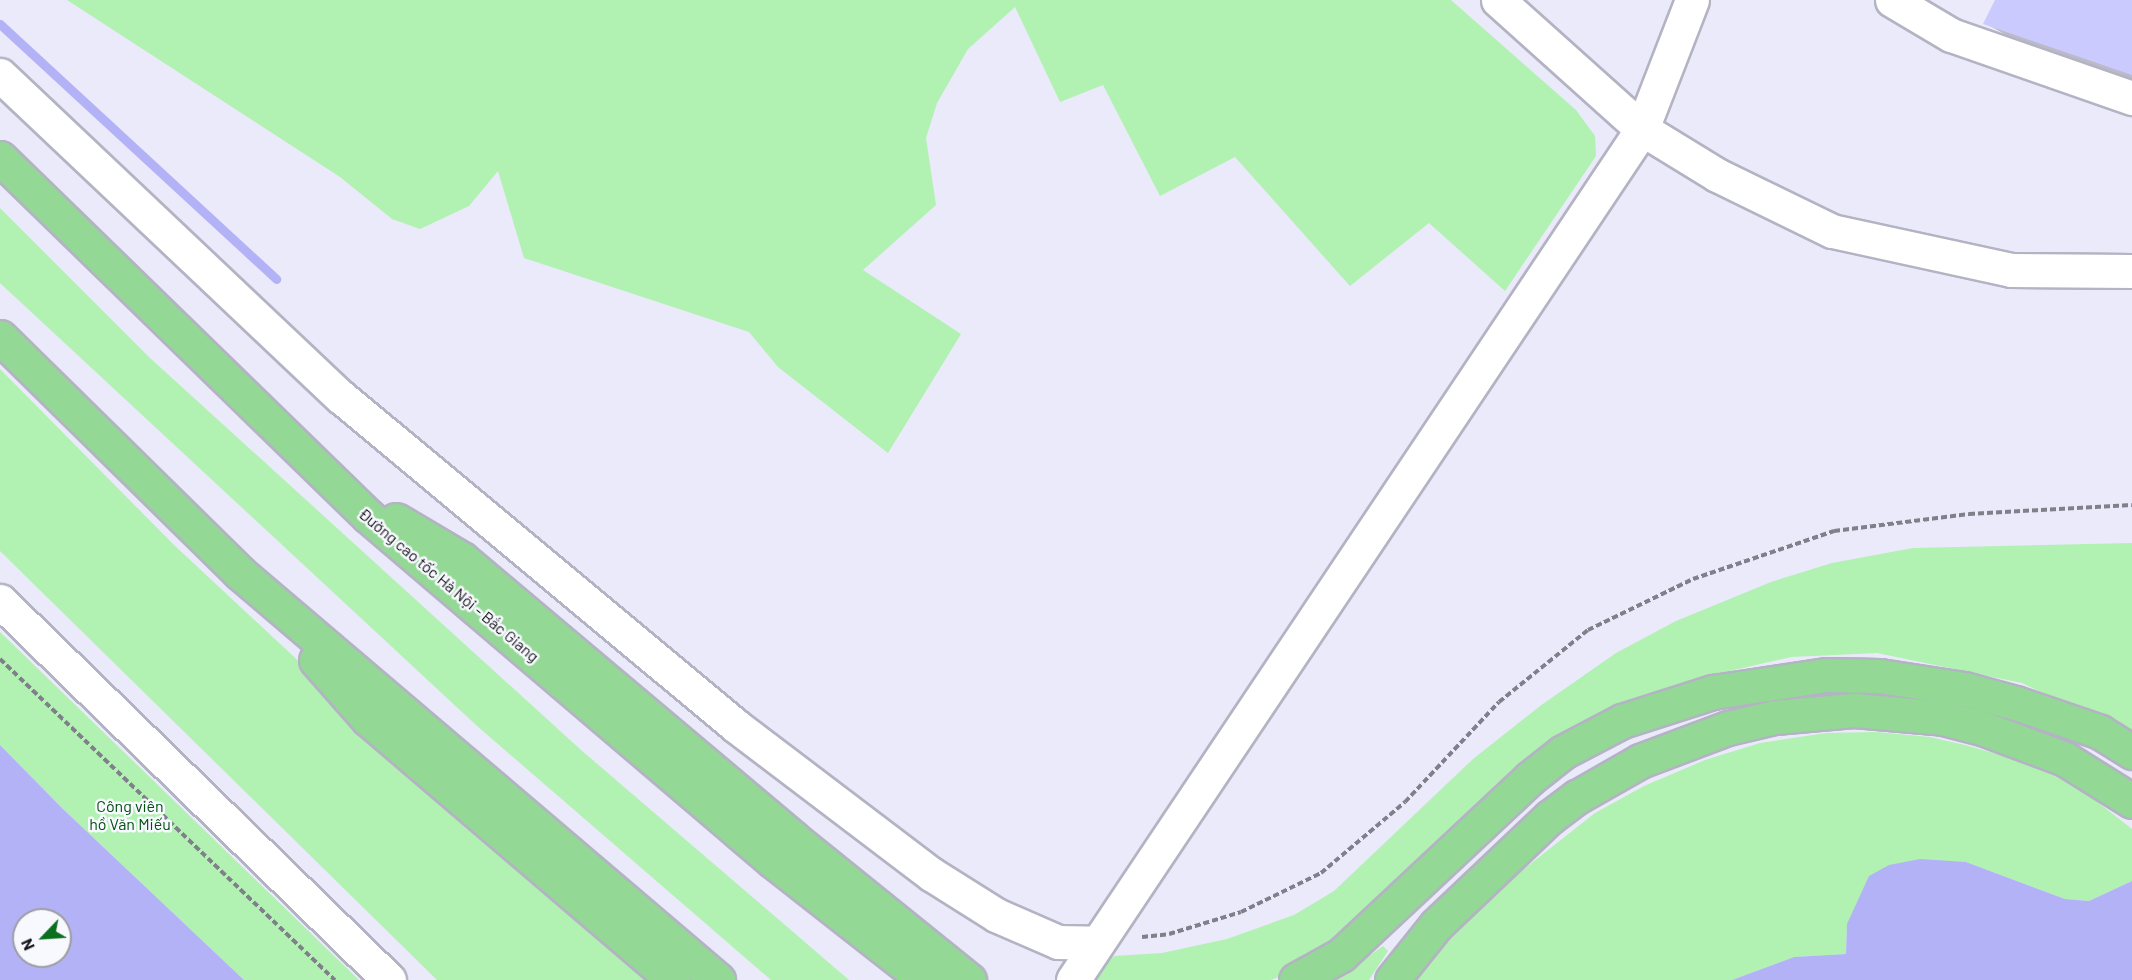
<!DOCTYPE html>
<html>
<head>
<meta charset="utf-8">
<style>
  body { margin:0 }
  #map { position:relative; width:2132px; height:980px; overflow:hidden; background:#eaeafa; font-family:Barlow,sans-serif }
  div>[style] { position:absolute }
  .green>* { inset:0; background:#b1f1b2 }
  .water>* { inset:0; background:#b4b2f6 }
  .shadow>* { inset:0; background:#0003 }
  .stream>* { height:9px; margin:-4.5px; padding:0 4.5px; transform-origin:4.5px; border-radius:4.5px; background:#b4b2f6 }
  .building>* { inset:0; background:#cbcafe }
  .path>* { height:4px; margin-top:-2px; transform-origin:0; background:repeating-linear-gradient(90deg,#80808b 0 6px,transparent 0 9px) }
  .roads { filter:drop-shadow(2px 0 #b3b3c3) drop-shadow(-2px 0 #b3b3c3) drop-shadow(0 2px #b3b3c3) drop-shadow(0 -2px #b3b3c3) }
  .minor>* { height:33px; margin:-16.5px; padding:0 16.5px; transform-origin:16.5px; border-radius:16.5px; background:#fff }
  .highway>* { height:33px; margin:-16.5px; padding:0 16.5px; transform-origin:16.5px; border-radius:16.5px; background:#93d995 }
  span { translate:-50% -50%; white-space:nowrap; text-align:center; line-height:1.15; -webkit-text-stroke:5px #f8f9ff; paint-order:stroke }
  .street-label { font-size:16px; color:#141419 }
  .park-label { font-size:16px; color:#005110 }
  .north { position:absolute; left:12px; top:908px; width:60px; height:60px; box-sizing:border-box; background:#f8f9ff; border:2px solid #9d9da3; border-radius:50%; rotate:245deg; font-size:16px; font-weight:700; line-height:24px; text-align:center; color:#141419 }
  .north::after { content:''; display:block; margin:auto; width:21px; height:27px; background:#0c6f1e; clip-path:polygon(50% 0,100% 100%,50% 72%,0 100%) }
</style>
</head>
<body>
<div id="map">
  <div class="green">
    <div style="clip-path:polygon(67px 0,1451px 0,1576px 110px,1595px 136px,1596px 156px,1505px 291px,1429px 223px,1350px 286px,1235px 157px,1160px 196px,1103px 85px,1060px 102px,1015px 7px,968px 49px,937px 103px,926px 138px,936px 205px,863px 270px,961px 334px,888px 453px,778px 367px,749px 332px,524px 258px,498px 171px,469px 206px,420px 229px,392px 219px,340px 177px)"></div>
    <div style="clip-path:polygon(0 208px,150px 358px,581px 750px,849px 980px,771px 980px,476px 725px,0 283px)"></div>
    <div style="clip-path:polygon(0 369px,174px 545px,530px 877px,651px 980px,437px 980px,0 551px)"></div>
    <div style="clip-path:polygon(2132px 543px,2132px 735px,2022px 683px,1877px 653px,1791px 657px,1712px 675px,1604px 713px,1334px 946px,1281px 976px,1271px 980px,1090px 980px,1114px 956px,1162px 953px,1227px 939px,1294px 915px,1334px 891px,1473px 759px,1540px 706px,1616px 653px,1676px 621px,1771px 582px,1832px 563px,1913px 548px)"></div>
    <div style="clip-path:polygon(0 632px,359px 980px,244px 980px,63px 809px,0 745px)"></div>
    <div style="clip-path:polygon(1876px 732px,1930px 737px,1969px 746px,2031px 764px,2073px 783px,2132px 829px,2132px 881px,2089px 901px,2065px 899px,1966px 862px,1847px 924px,1846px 954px,1794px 957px,1732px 980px,1416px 980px,1441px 943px,1491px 895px,1595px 813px,1644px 786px,1705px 760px,1760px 743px,1826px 733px)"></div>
    <div style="clip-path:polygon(1383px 946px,1388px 951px,1369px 980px,1336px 980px)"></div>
  </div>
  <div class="water">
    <div style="clip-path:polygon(evenodd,0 745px,63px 809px,244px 980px,0 980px,0 745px,24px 920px,60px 920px,60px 956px,24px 956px,24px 920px)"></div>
    <div style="clip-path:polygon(1920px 859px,1966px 862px,2065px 899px,2089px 901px,2132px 881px,2132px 980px,1732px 980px,1794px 957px,1846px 954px,1847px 924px,1869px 876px,1889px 865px)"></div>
  </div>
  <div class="shadow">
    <div style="clip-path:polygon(1997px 0,2132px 0,2132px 82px,2020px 43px,1985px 23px)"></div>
  </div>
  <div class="stream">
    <div style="left:0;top:24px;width:376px;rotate:42.7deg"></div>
  </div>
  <div class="building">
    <div style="clip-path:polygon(1995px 0,2132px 0,2132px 75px,1983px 24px)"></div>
  </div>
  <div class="path">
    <div style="left:0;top:659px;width:464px;rotate:43.8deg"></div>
    <div style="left:1142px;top:937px;width:27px;rotate:-6deg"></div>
    <div style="left:1169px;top:934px;width:75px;rotate:-17deg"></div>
    <div style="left:1241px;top:912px;width:89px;rotate:-26deg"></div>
    <div style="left:1321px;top:873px;width:110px;rotate:-40.2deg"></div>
    <div style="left:1405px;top:802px;width:137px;rotate:-46.8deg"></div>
    <div style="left:1499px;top:702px;width:114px;rotate:-39deg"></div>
    <div style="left:1588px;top:630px;width:117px;rotate:-25.9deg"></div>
    <div style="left:1693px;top:579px;width:149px;rotate:-18.8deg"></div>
    <div style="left:1834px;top:531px;width:136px;rotate:-7.2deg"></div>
    <div style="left:1969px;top:514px;width:163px;rotate:-3.2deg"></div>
  </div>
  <div class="roads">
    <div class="minor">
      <div style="left:1498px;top:0;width:193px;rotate:41.9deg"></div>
      <div style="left:1642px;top:129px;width:138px;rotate:-68.8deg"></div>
      <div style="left:1892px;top:0;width:69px;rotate:30.7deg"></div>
      <div style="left:1951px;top:35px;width:192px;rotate:19.2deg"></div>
      <div style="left:0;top:75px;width:469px;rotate:43.4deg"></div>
      <div style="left:341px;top:397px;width:514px;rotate:39.79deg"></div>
      <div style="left:736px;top:726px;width:245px;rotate:37.2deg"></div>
      <div style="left:931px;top:874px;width:77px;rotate:32.2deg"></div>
      <div style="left:996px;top:915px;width:68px;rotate:23.5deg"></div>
      <div style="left:1058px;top:942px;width:39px;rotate:1deg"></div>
      <div style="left:0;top:601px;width:543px;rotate:44.25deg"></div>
      <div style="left:1073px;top:980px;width:1024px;rotate:-56.23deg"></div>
      <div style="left:1642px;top:129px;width:88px;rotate:31.5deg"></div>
      <div style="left:1717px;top:175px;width:128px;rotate:26deg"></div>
      <div style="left:1832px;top:231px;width:183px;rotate:12.3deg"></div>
      <div style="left:2011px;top:270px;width:121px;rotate:0.5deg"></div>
    </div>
    <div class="highway">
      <div style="left:0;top:158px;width:513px;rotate:44.21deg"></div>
      <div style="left:368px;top:516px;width:532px;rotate:40.43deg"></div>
      <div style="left:773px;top:861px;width:193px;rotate:38.1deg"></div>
      <div style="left:0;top:337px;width:337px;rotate:44.5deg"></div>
      <div style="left:240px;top:573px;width:628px;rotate:40.41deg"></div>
      <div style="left:396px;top:520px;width:77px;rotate:30.6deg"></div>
      <div style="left:462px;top:559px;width:434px;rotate:40.1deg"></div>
      <div style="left:794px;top:839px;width:225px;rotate:38.9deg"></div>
      <div style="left:316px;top:660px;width:79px;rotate:48.6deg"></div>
      <div style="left:368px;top:719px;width:402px;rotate:40.5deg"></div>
      <div style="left:1296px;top:980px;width:51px;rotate:-29.1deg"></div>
      <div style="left:1341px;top:955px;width:259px;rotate:-43.1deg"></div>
      <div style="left:1530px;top:778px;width:42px;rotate:-38.2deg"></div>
      <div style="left:1563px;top:752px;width:67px;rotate:-27.7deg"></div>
      <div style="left:1622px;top:721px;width:96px;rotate:-17.7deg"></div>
      <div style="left:1713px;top:692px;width:114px;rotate:-8.6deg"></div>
      <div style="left:1826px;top:675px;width:54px;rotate:1.1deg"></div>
      <div style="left:1880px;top:676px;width:85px;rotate:8.8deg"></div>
      <div style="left:1964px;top:689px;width:54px;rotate:15.1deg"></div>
      <div style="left:2016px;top:703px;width:89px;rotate:19deg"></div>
      <div style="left:2100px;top:732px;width:38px;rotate:32deg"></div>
      <div style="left:1392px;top:980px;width:70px;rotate:-51.3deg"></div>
      <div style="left:1436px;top:925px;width:157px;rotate:-43.5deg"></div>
      <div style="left:1550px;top:817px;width:34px;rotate:-37deg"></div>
      <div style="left:1577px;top:797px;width:73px;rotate:-29.7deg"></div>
      <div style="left:1640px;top:761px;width:94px;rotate:-20.6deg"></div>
      <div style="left:1728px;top:728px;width:48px;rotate:-13.2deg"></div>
      <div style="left:1775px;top:717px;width:79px;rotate:-5.1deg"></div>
      <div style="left:1854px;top:710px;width:89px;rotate:5.1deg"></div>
      <div style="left:1943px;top:718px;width:40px;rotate:14.4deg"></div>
      <div style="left:1982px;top:728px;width:89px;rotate:20.5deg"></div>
      <div style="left:2065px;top:759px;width:79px;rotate:32.1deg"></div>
    </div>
  </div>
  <div class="street-label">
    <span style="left:449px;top:585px;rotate:40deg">Đường cao tốc Hà Nội - Bắc Giang</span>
  </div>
  <div class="park-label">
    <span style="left:130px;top:815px">Công viên<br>hồ Văn Miếu</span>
  </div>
  <div class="north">N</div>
</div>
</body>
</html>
